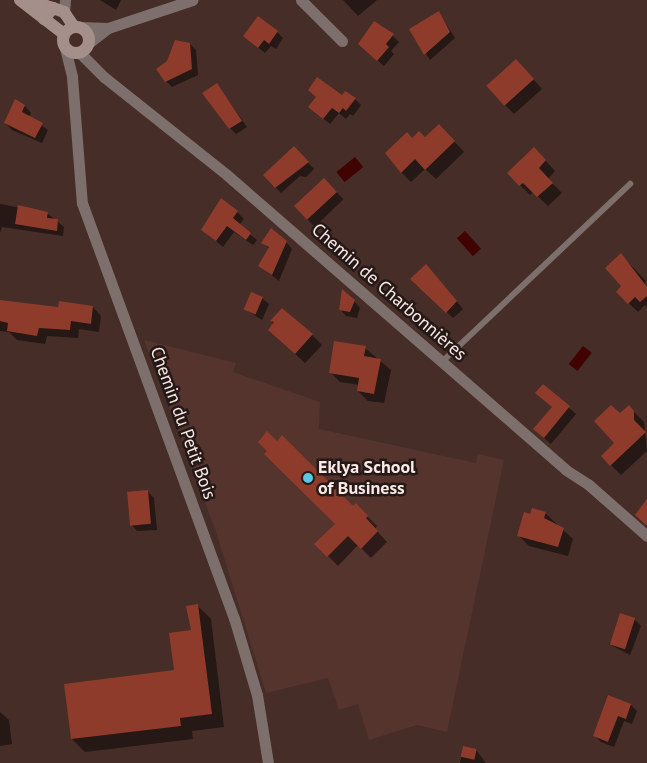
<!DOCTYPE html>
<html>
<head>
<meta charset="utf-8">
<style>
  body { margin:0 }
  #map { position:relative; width:647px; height:763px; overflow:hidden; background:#462d28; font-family:"PT Sans",sans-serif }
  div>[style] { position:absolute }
  .built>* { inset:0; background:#54342d }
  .water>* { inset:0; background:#400300; transform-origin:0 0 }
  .shadow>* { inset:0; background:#0007; transform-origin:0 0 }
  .building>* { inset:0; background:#8e3b2b; transform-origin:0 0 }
  .lane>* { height:5.5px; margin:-2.75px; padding:0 2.75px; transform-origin:2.75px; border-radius:2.75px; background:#7c6f6c }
  .street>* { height:11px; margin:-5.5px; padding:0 5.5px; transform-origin:5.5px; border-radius:5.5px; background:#7c6f6c }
  .secondary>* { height:12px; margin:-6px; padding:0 6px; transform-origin:6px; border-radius:6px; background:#a48f8a }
  .secondary>.ring { margin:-6px; padding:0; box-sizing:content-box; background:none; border:12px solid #a48f8a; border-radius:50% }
  .dots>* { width:14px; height:14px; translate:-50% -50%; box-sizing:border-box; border:2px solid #241916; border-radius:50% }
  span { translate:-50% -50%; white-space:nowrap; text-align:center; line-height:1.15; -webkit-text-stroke:5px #241916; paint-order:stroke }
  .street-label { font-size:18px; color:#fae9e5 }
  .poi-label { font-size:18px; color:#fae9e5; font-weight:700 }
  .left { translate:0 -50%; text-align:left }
</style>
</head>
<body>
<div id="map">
  <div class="built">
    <div style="clip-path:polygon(144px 340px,236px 363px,233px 372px,320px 402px,319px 429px,476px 463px,478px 454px,504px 460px,447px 732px,417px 725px,369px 740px,358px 704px,339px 710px,328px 678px,266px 693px,216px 532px)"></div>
  </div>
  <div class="water">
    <div style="left:355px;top:157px;width:13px;height:24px;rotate:51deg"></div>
    <div style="left:465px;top:231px;width:24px;height:11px;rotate:48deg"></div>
    <div style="left:583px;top:346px;width:11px;height:23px;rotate:38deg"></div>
  </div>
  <div class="shadow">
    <div style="clip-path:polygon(100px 0,121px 0,116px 10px)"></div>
    <div style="clip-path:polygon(343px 0,377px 0,358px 16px)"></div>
    <div style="clip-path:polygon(439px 13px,455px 38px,430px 60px,410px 30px)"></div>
    <div style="clip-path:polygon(381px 25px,399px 42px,391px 51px,394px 54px,384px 66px,366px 50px)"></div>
    <div style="clip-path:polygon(277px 32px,283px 38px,276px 49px,271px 46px,265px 53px,251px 42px)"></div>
    <div style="clip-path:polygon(190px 44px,196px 50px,198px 75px,172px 87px,166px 81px)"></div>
    <div style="clip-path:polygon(525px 70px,542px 89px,514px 114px,505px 105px)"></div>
    <div style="clip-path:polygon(217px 85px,247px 127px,236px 134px,230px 128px)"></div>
    <div style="clip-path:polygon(318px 97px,355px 99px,361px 105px,353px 116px,350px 114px,346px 119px,339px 113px,330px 124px,316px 113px)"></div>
    <div style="clip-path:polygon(25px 106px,31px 113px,29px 117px,48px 130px,42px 143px,12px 130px,5px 123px)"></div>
    <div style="clip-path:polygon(449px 136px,464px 152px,436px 179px,425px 169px,411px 182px,401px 172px,425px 139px)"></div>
    <div style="clip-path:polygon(294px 148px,314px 169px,306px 177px,300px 176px,281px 193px,264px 175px)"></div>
    <div style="clip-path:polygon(544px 159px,555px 171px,548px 179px,562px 193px,548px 206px,533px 192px,530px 195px,508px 173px)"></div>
    <div style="left:324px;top:179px;width:28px;height:40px;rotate:46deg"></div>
    <div style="clip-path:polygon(0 204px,47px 213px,64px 227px,63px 236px,2px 227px,0 233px)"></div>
    <div style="clip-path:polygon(237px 212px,244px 219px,239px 225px,257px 240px,253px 245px,234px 232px,223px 247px,202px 229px)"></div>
    <div style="clip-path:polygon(286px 242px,292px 249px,279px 281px,260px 266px,270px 249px,263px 243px)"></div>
    <div style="clip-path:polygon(621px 255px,646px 281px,644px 284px,647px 288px,647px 307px,645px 305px,638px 312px,617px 292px,623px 286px)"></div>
    <div style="clip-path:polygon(432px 272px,463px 309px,453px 318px,412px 279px)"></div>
    <div style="clip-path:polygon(262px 298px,269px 304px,262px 320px,245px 309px)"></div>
    <div style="clip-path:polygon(0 301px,60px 308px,93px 307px,101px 316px,99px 332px,79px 329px,78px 338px,47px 336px,45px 344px,17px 340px,9px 332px,0 331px)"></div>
    <div style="clip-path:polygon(354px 301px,360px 308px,357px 318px,346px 316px,340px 309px)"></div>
    <div style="clip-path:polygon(272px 321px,312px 335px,322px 345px,305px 363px,279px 339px)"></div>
    <div style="clip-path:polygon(365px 348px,391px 370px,384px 403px,368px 401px,358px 391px,359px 385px,340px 382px,330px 372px)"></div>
    <div style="clip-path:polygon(543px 385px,576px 414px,551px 444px,541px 435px,553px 407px)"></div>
    <div style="clip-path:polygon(629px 407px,644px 422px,647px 451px,621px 475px,602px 456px,616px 443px,620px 415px)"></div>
    <div style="clip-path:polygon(148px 492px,154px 498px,157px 530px,137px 531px,131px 524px)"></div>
    <div style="clip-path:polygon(356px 505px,377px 526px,375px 529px,387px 542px,371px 558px,358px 545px,338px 566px,316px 544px)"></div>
    <div style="clip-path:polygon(545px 513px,573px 539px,568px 556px,529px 546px,519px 536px,531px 516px)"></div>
    <div style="clip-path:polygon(198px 606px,211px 619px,224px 727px,192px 731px,193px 739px,85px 752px,72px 739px,175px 671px,192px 631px)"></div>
    <div style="clip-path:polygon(634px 619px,641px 626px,630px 655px,609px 644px)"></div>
    <div style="clip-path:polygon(631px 705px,637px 711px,632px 724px,624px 721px,614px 747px,601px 742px,595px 736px)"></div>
    <div style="clip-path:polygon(0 712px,9px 720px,12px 744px,0 746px)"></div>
    <div style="clip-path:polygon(464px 747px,476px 750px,486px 763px,460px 763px)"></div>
  </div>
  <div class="building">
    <div style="clip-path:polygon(439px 11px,450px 32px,424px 55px,409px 29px)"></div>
    <div style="clip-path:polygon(258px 16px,278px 31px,269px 44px,264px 40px,258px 48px,243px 36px)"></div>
    <div style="clip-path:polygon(374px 21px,394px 34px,386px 44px,389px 47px,377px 61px,358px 44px)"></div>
    <div style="clip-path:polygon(175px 40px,190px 43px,192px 69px,165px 82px,156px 69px,167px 61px)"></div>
    <div style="left:516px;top:59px;width:27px;height:40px;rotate:48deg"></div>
    <div style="clip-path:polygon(317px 77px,342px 95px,345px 91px,356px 98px,346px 111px,343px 108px,339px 113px,332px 108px,323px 119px,308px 107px,316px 97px,308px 90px)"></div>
    <div style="clip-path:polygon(217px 83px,242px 121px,229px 129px,202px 93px)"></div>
    <div style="clip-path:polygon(15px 99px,25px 105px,22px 112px,43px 123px,35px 138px,4px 123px)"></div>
    <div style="clip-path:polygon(439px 124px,455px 141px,425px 170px,415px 159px,401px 173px,385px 153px,407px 132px,412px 138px,419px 131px,425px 137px)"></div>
    <div style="clip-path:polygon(294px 146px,309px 162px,275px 188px,263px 175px)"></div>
    <div style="clip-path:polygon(534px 147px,546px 160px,539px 168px,553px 183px,537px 197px,523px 183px,519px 186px,507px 173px)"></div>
    <div style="left:324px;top:178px;width:19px;height:41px;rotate:47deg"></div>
    <div style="clip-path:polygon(221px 198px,238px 211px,233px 218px,251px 233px,246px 240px,227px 226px,216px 241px,201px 230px)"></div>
    <div style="clip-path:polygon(18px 205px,48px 212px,47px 218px,58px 219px,57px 231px,15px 224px)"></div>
    <div style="clip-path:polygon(271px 228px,287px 241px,272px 275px,258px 266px,269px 247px,261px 243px)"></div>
    <div style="clip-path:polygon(621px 253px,647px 287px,647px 296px,640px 302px,635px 297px,628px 304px,616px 292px,621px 286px,605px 268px)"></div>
    <div style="clip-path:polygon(426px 264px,457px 301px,446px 313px,410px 279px)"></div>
    <div style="clip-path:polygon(342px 289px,355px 300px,350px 312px,339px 310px)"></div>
    <div style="left:251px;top:292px;width:13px;height:19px;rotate:23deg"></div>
    <div style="clip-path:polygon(0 300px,58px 307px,59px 301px,93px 306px,91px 324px,71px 321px,70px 330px,39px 328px,37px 336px,7px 331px,8px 323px,0 321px)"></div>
    <div style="clip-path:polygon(282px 308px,313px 334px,295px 354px,268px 330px,274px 322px,270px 321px)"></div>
    <div style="clip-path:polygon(334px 341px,366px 346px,364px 356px,381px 359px,374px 394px,357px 391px,359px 378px,329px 373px)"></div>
    <div style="clip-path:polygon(543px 384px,570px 406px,544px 438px,533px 429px,552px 407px,535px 393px)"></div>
    <div style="clip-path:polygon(611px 405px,620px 413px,629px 405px,634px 411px,634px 420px,646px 432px,610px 466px,601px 456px,614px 443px,594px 421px)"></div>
    <div style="clip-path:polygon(267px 431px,277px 441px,282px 435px,353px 506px,356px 503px,368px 516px,366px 518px,378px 531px,361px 549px,348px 536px,327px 557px,314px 544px,335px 524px,264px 454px,267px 451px,258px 442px)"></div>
    <div style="left:148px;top:490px;width:34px;height:21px;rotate:85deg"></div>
    <div style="clip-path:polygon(647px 499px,647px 526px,635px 515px)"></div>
    <div style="clip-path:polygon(532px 508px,546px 512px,544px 518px,564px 528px,558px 547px,517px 536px,524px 512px,530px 514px)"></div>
    <div style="clip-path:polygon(198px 604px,212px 714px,180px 718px,181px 726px,71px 739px,64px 684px,174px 670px,169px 633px,191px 630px,186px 606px)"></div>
    <div style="left:620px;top:613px;width:16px;height:33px;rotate:18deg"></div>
    <div style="clip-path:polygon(608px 695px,631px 704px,626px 719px,618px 716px,608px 742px,593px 736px)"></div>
    <div style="left:463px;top:746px;width:14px;height:11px;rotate:12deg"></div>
  </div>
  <div class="lane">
    <div style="left:442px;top:362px;width:259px;rotate:-43.4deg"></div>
  </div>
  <div class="street">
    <div style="left:301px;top:0;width:58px;rotate:45deg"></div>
    <div style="left:64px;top:12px;width:12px;rotate:-85deg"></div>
    <div style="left:80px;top:27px;width:28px;rotate:2deg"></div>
    <div style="left:90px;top:42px;width:23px;rotate:-38deg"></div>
    <div style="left:108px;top:28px;width:89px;rotate:-18.4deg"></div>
    <div style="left:65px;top:48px;width:30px;rotate:76deg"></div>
    <div style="left:72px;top:77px;width:126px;rotate:85.5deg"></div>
    <div style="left:82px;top:203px;width:442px;rotate:69.9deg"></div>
    <div style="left:234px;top:618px;width:80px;rotate:73.4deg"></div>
    <div style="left:257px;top:695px;width:69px;rotate:80.8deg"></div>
    <div style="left:80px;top:53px;width:34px;rotate:45deg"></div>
    <div style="left:104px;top:77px;width:157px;rotate:38.5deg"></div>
    <div style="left:227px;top:175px;width:449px;rotate:41deg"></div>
    <div style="left:566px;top:470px;width:27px;rotate:33deg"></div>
    <div style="left:589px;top:485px;width:77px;rotate:41.3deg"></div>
  </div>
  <div class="secondary">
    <div style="left:20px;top:0;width:56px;rotate:37.7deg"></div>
    <div style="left:27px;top:0;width:27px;rotate:17deg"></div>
    <div style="left:44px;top:19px;width:14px;rotate:-51deg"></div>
    <div style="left:53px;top:8px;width:12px;rotate:20deg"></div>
    <div style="left:64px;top:12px;width:18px;rotate:56deg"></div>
    <div class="ring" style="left:63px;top:27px;width:14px;height:14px"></div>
  </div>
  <div class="dots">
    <div style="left:308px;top:478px;background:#56c9e0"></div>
  </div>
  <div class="street-label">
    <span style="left:389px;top:292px;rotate:41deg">Chemin de Charbonnières</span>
    <span style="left:183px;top:423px;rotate:70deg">Chemin du Petit Bois</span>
  </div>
  <div class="poi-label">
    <span class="left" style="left:318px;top:478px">Eklya School<br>of Business</span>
  </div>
</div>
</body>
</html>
